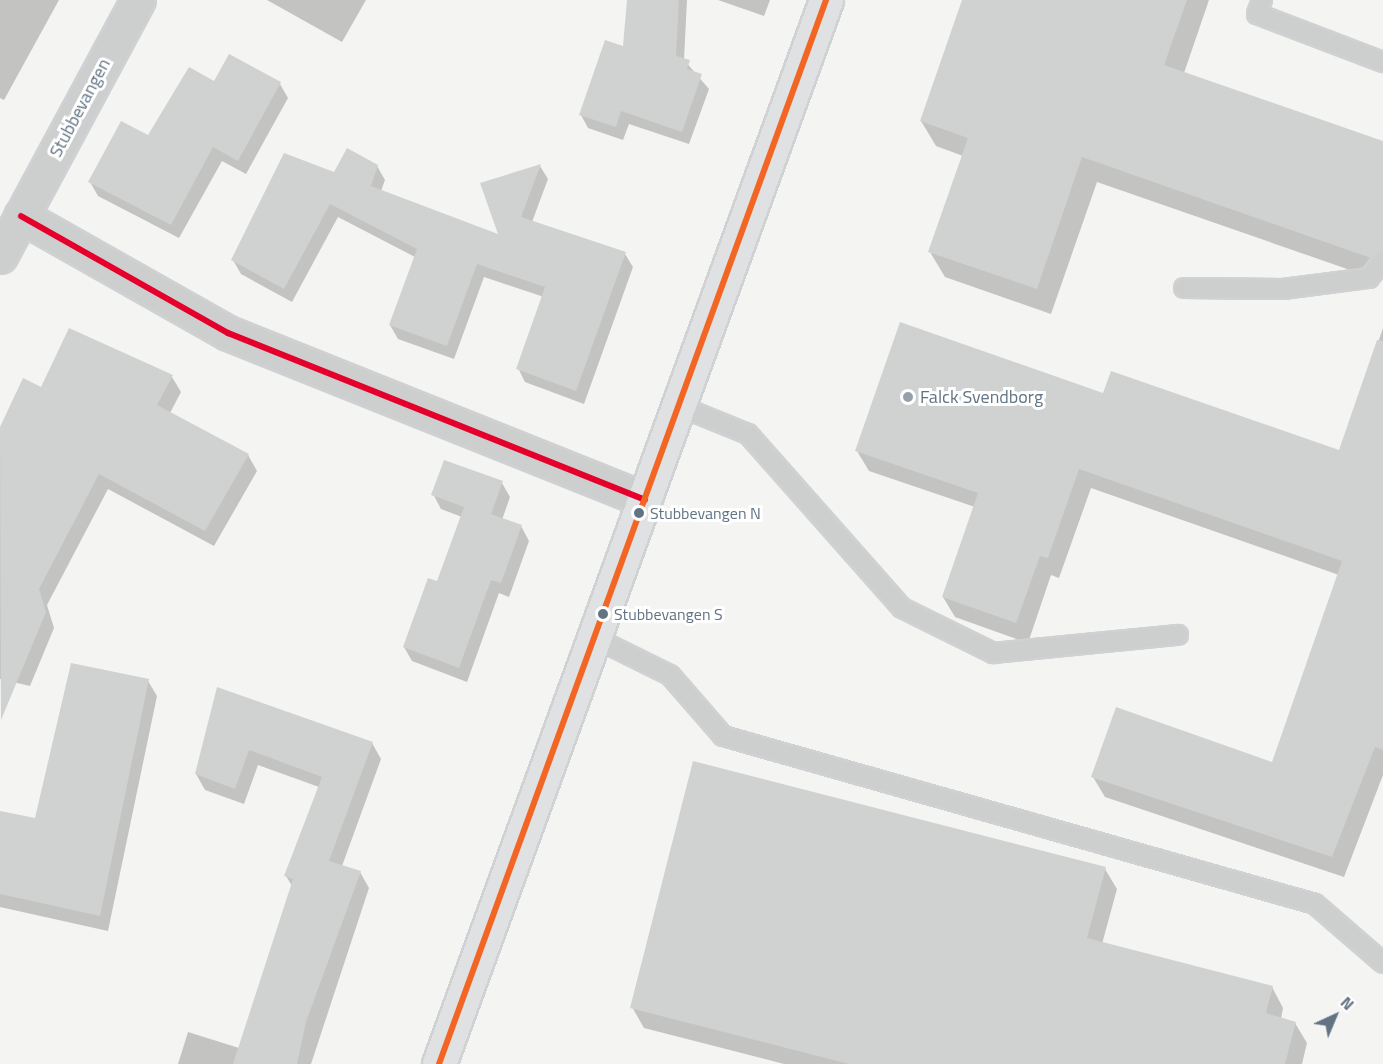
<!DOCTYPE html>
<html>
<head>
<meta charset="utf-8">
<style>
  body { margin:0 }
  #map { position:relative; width:1383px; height:1064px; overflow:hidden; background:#f4f4f2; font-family:"Titillium Web",sans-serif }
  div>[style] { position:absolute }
  .shadow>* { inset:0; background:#0003 }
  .building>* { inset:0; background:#d0d1d1 }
  .roads { filter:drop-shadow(2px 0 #cfd1d2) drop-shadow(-2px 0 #cfd1d2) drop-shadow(0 2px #cfd1d2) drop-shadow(0 -2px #cfd1d2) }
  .lane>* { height:18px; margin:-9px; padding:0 9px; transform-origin:9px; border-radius:9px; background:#cdcfcf }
  .street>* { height:33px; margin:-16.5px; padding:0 16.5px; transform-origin:16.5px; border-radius:16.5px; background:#cdcfcf }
  .secondary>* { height:33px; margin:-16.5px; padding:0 16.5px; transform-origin:16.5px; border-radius:16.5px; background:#e0e1e2 }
  .bus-1>* { height:6px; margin:-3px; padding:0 3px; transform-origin:3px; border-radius:3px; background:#e4002b }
  .bus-2>* { height:6px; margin:-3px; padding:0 3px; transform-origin:3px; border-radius:3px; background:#f26522 }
  .dots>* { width:16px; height:16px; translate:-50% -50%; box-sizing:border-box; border:3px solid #fff; border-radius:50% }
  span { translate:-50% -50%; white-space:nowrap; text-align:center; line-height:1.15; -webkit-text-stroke:6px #fff; paint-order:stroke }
  .bus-label { font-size:16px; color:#627484 }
  .left { translate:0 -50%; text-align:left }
  .street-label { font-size:18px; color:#627484 }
  .poi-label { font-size:18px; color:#627484 }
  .north { position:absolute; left:1305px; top:986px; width:60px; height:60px; -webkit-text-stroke:4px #fff; paint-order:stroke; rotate:44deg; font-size:16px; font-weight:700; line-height:24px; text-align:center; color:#627484 }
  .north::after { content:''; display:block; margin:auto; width:21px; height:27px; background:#627484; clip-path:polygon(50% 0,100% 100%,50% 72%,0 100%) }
</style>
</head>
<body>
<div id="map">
  <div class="shadow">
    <div style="clip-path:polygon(0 0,59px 0,4px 100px,0 98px)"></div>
    <div style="clip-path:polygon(267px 0,366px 0,342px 42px)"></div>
    <div style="clip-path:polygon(628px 0,687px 0,684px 60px,709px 89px,689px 144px,629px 124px,623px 140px,588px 128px,581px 115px,624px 48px)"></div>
    <div style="clip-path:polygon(718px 0,770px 0,764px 16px)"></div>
    <div style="clip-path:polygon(963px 0,1209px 0,1184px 73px,1383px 143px,1383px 250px,1373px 278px,1097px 182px,1051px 314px,945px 277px,930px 252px,963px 156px,936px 146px,921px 121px)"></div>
    <div style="clip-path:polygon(215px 83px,280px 84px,288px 98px,246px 174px,222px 161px,179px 238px,98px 196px,90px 182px)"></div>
    <div style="clip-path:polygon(377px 166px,385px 180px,381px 191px,500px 236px,540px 166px,548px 179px,532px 222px,625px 254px,633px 267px,584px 404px,525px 382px,518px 368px,544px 297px,484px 277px,454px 359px,398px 339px,390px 325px,415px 257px,338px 217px,292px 302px,241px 274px,233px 260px,335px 174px)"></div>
    <div style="clip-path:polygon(1383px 328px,1383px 775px,1344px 877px,1105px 797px,1093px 777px,1273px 764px,1339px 575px,1091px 488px,1059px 578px,1051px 575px,1028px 643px,955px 617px,943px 597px,975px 507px,869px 471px,857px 451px,1104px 395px,1340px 452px)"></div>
    <div style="clip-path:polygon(172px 377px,181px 392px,170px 413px,248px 455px,257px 471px,214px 546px,108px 489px,47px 605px,54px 628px,30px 686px,0 679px,0 431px,23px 380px,42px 389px)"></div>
    <div style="clip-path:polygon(502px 483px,510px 497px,502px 520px,521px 526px,529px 541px,509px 597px,499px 593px,467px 682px,412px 661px,404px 647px,438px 583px,462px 517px,441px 509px,433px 494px)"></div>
    <div style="clip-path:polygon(148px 681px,157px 696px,108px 931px,0 907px,0 822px,36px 820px)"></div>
    <div style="clip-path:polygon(218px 689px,372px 743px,381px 759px,342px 866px,360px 872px,369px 888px,311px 1064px,178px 1064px,188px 1032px,239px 1048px,292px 886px,286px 876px,319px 787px,258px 765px,244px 804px,205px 790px,196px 774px)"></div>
    <div style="clip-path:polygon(1105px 869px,1117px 889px,1102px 944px,1272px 987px,1283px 1008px,1281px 1019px,1295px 1023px,1307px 1043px,1302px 1064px,784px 1064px,644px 1028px,632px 1007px)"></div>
  </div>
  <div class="building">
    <div style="clip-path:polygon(627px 0,679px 0,676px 56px,690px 60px,687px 69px,702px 74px,682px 132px,621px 111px,616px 127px,579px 115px,605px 40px,623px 46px)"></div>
    <div style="clip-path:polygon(962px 0,1187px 0,1164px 65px,1383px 141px,1383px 249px,1371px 258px,1082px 157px,1037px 289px,928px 252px,968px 138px,920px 121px)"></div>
    <div style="clip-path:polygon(229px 54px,281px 82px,238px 161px,213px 147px,171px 225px,88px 182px,121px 121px,148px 135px,189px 67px,214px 81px)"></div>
    <div style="clip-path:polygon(347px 148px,378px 165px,371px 186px,498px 234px,480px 183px,541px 164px,521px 217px,626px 252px,576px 391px,516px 369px,545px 287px,477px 264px,447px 346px,389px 325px,417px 249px,330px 204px,284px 289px,231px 260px,284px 153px,334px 172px)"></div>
    <div style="clip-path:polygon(900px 322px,1103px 393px,1111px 371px,1339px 450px,1377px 340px,1383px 341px,1383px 750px,1375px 747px,1332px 857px,1091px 777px,1116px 707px,1272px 762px,1342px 561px,1079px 469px,1048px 558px,1040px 556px,1016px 623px,942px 597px,978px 493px,855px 451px)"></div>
    <div style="clip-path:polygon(69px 328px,173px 375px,157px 405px,249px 454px,205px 531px,99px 474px,39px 589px,46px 612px,1px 720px,0 427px,23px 378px,41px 387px)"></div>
    <div style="clip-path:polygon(444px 460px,503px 481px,491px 514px,522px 525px,501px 583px,491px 580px,459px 668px,403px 647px,428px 578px,437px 581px,464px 507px,431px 495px)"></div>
    <div style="clip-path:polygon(71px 663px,149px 679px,100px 916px,0 894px,0 811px,35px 818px)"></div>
    <div style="clip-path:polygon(217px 687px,373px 742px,329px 861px,361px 871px,306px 1022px,297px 1064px,233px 1064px,293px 879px,284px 876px,322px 777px,249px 750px,235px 789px,195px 774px)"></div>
    <div style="clip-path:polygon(693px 761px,1106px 867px,1087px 938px,1273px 986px,1266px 1013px,1296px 1022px,1285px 1064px,849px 1064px,630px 1008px)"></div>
  </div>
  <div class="roads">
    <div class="lane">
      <div style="left:1262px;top:0;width:15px;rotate:110deg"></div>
      <div style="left:1257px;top:14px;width:135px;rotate:20.9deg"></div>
      <div style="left:1184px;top:288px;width:99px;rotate:0.6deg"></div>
      <div style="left:1283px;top:289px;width:87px;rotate:-7.3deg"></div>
      <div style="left:1369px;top:278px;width:23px;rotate:-52deg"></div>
      <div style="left:679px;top:406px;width:74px;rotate:22.1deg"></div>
      <div style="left:748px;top:434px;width:232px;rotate:48.5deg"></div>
      <div style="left:902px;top:608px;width:102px;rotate:26.3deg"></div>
      <div style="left:993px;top:653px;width:186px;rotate:-5.6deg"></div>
      <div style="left:595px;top:638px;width:84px;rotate:26.3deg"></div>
      <div style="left:670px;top:675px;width:81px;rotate:49deg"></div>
      <div style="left:723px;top:736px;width:615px;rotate:15.84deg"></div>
      <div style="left:1315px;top:904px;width:90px;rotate:40.9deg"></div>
    </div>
    <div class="street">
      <div style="left:21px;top:216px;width:238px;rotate:29.5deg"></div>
      <div style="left:228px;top:333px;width:449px;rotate:21.8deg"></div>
      <div style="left:0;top:256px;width:291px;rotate:-61.7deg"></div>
    </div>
    <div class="secondary">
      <div style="left:439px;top:1064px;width:1132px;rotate:-70.01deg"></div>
    </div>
  </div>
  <div class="bus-1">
    <div style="left:21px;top:216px;width:238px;rotate:29.5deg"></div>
    <div style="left:228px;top:333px;width:449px;rotate:21.8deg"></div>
  </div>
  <div class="bus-2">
    <div style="left:439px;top:1064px;width:1132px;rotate:-70.01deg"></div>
  </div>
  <div class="dots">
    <div style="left:908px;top:397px;background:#95a1aa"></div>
    <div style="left:639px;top:513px;background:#627484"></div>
    <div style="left:603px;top:614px;background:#627484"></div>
  </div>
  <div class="bus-label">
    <span class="left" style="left:650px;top:513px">Stubbevangen N</span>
    <span class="left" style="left:614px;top:614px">Stubbevangen S</span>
  </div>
  <div class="street-label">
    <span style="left:80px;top:108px;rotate:-62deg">Stubbevangen</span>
  </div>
  <div class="poi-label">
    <span class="left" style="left:920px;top:397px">Falck Svendborg</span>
  </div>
  <div class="north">N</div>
</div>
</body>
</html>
